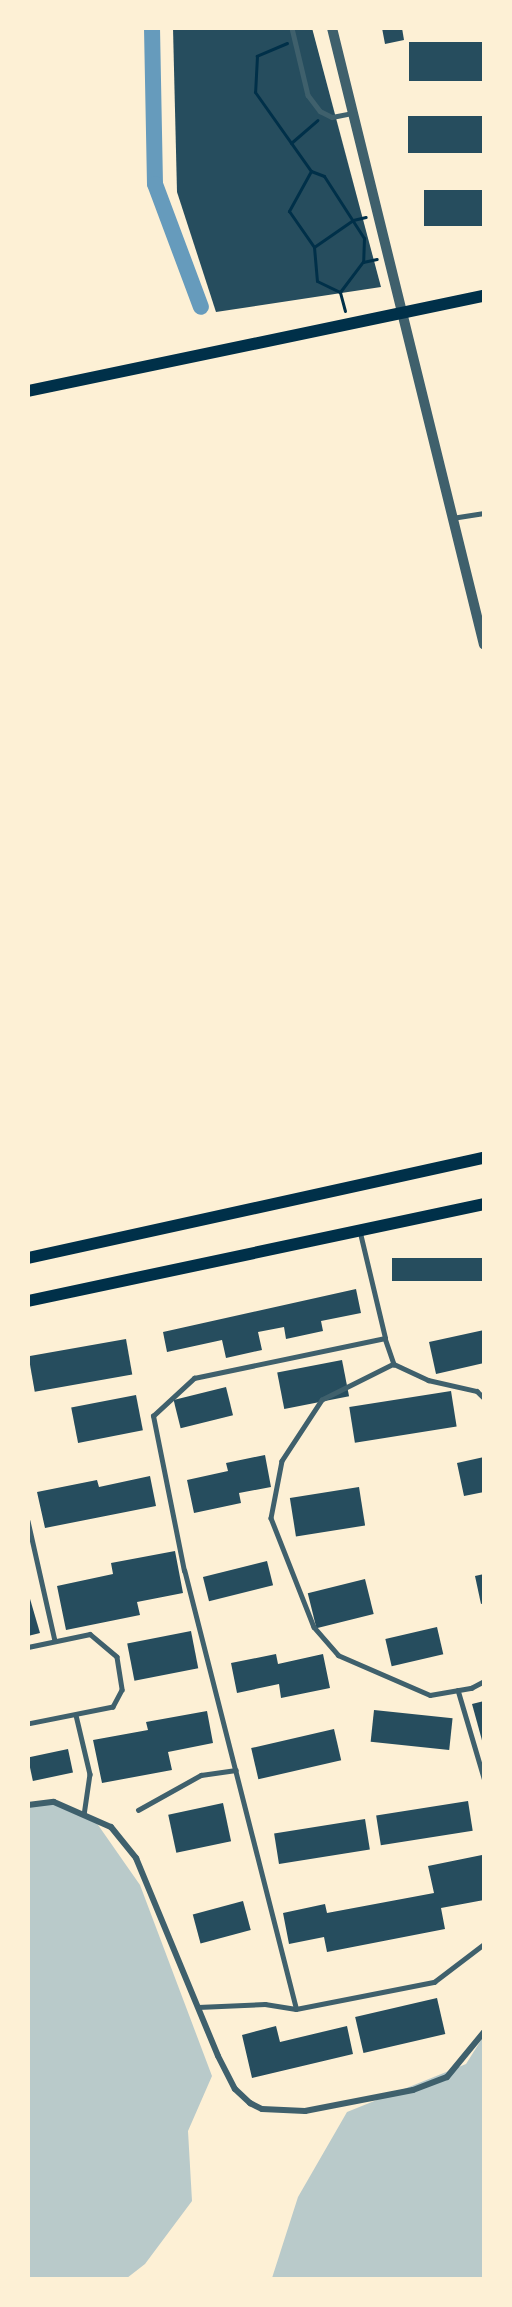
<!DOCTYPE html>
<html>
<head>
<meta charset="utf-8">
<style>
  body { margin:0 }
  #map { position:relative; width:512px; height:2307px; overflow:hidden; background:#fdf0d5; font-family:"Roboto Serif",serif }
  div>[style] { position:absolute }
  .green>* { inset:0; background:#b9caca }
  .canal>* { height:16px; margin:-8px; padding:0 8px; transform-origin:8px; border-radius:8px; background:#669bbc }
  .building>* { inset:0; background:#264d5e; transform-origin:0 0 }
  .path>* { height:3px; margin:-1.5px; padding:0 1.5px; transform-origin:1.5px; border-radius:1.5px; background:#003049 }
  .service>* { height:4.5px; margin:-2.25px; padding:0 2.25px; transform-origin:2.25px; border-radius:2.25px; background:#3f606c }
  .minor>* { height:6px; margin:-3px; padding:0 3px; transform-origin:3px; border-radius:3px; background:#3f606c }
  .tertiary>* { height:10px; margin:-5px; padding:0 5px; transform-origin:5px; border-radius:5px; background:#3f606c }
  .secondary>* { height:12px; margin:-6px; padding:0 6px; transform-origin:6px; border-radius:6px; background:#003049 }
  span { translate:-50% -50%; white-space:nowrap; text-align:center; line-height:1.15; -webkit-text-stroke:4.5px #fdf0d5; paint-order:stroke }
  .frame { position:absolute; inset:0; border:30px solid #fdf0d5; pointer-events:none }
</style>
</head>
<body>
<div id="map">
  <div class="green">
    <div style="clip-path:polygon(62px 1803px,96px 1822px,140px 1885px,212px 2076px,188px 2131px,192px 2201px,145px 2264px,127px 2278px,29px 2278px,29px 1806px)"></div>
    <div style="clip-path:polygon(483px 2037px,483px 2278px,272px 2278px,298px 2197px,347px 2112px,466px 2064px)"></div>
  </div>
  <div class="canal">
    <div style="left:152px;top:28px;width:156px;rotate:88.9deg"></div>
    <div style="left:155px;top:184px;width:131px;rotate:69.5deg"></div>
  </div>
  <div class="building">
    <div style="clip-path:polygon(173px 28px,312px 28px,381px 287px,216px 312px,177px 192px)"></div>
    <div style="clip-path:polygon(382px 28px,402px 28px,404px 40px,385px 44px)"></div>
    <div style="left:484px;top:42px;width:39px;height:75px;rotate:90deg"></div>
    <div style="left:484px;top:116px;width:37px;height:76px;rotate:90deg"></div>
    <div style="left:484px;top:190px;width:36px;height:60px;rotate:90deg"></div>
    <div style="left:484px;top:1258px;width:23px;height:92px;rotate:90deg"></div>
    <div style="clip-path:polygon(356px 1289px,361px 1313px,321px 1321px,323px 1331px,286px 1339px,284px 1327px,258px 1332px,262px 1350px,226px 1358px,222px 1340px,167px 1352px,163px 1332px)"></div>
    <div style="clip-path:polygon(484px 1330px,484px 1363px,436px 1374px,429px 1342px)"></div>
    <div style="left:126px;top:1339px;width:36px;height:99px;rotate:80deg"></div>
    <div style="left:342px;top:1360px;width:37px;height:66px;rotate:79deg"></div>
    <div style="left:226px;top:1387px;width:29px;height:54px;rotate:76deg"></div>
    <div style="left:451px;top:1391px;width:36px;height:103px;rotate:81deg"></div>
    <div style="left:136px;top:1395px;width:36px;height:66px;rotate:79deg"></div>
    <div style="clip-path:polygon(265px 1455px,271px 1487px,239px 1493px,241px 1503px,194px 1513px,187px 1480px,228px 1471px,226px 1463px)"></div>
    <div style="clip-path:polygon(484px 1457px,484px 1492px,464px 1496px,457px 1463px)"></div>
    <div style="clip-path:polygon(150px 1476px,156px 1506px,45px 1528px,37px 1492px,97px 1480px,99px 1487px)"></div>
    <div style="left:359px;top:1487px;width:39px;height:70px;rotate:81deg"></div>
    <div style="clip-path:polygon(175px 1551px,183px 1593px,137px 1602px,140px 1615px,66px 1630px,57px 1586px,113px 1574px,111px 1563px)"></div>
    <div style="left:267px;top:1561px;width:25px;height:66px;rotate:76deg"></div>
    <div style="clip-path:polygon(484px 1574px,484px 1603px,481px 1604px,475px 1576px)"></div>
    <div style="left:365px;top:1579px;width:36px;height:59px;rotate:76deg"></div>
    <div style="clip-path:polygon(28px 1592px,40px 1633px,28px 1636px)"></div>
    <div style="left:437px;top:1627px;width:28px;height:53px;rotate:77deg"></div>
    <div style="left:191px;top:1631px;width:38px;height:65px;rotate:79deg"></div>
    <div style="clip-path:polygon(276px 1654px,278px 1664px,323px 1654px,330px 1688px,281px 1698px,279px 1684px,237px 1693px,231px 1663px)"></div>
    <div style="clip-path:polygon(484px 1701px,484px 1744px,483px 1744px,472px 1704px)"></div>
    <div style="left:374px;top:1710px;width:79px;height:32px;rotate:6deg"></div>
    <div style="clip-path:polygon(207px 1711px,213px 1743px,168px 1752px,172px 1770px,102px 1783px,93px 1740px,148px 1730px,146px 1722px)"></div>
    <div style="left:334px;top:1729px;width:32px;height:85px;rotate:77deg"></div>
    <div style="left:68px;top:1749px;width:24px;height:41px;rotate:78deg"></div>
    <div style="left:468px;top:1801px;width:30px;height:93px;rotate:81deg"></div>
    <div style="left:223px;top:1803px;width:39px;height:56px;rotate:78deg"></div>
    <div style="left:365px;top:1819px;width:31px;height:92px;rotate:81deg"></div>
    <div style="clip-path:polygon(482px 1855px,484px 1900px,441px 1908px,445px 1929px,327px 1952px,324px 1937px,289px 1944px,283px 1913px,325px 1904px,327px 1913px,434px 1893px,428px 1866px)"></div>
    <div style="left:243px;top:1901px;width:30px;height:52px;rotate:75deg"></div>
    <div style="left:437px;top:1998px;width:37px;height:84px;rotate:77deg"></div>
    <div style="clip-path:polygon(276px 2026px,280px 2042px,347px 2026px,353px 2054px,252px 2078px,242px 2035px)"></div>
  </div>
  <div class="path">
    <div style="left:287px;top:43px;width:33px;rotate:157deg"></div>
    <div style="left:257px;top:56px;width:36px;rotate:93deg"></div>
    <div style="left:255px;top:92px;width:97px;rotate:54.7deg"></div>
    <div style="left:311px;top:171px;width:14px;rotate:21deg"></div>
    <div style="left:324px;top:176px;width:74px;rotate:57.2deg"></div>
    <div style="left:364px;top:238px;width:24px;rotate:92deg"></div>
    <div style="left:291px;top:143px;width:35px;rotate:-41deg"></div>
    <div style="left:311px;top:171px;width:46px;rotate:118.8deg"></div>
    <div style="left:289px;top:211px;width:44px;rotate:55.2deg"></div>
    <div style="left:314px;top:247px;width:34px;rotate:85deg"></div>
    <div style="left:317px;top:281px;width:25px;rotate:26deg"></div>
    <div style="left:314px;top:247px;width:47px;rotate:-34.7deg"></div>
    <div style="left:353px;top:220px;width:13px;rotate:-13deg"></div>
    <div style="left:345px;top:311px;width:20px;rotate:-105deg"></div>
    <div style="left:340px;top:292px;width:38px;rotate:-53deg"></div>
    <div style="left:363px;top:262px;width:14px;rotate:-12deg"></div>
  </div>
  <div class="service">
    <div style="left:292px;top:28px;width:69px;rotate:76.6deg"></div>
    <div style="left:308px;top:95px;width:20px;rotate:53deg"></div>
    <div style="left:320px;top:111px;width:13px;rotate:27deg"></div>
    <div style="left:332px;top:117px;width:21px;rotate:-11deg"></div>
    <div style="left:452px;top:518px;width:32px;rotate:-9deg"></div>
    <div style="left:385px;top:1338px;width:28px;rotate:71deg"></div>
    <div style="left:394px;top:1364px;width:38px;rotate:25deg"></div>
    <div style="left:428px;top:1380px;width:50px;rotate:12.7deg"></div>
    <div style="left:477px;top:1391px;width:10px;rotate:45deg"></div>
    <div style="left:394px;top:1364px;width:80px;rotate:153.4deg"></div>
    <div style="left:322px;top:1400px;width:73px;rotate:123.3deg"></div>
    <div style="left:282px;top:1461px;width:58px;rotate:100.9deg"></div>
    <div style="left:271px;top:1518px;width:117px;rotate:68.5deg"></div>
    <div style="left:314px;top:1627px;width:37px;rotate:49deg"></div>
    <div style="left:338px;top:1655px;width:100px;rotate:23.5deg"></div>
    <div style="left:430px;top:1695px;width:42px;rotate:-9.7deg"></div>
    <div style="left:471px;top:1688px;width:15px;rotate:-28deg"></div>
    <div style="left:28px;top:1521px;width:123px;rotate:77.3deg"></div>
    <div style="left:28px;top:1647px;width:63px;rotate:-11.8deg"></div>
    <div style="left:90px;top:1634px;width:35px;rotate:40deg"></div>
    <div style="left:117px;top:1657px;width:33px;rotate:81deg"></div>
    <div style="left:122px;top:1690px;width:19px;rotate:118deg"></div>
    <div style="left:113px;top:1707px;width:87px;rotate:168.7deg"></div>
    <div style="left:458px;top:1690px;width:92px;rotate:73.5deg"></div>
    <div style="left:76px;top:1715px;width:61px;rotate:76.7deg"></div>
    <div style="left:90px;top:1774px;width:41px;rotate:98.3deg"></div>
    <div style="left:138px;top:1810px;width:72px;rotate:-29.1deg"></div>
    <div style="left:201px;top:1775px;width:35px;rotate:-8deg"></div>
    <div style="left:198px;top:2007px;width:67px;rotate:-2.6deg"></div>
    <div style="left:265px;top:2004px;width:31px;rotate:9deg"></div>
    <div style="left:296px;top:2009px;width:141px;rotate:-11.1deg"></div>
    <div style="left:434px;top:1982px;width:63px;rotate:-37.2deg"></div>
    <div style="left:296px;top:2009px;width:452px;rotate:-104.3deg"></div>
    <div style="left:184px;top:1571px;width:158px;rotate:-101.3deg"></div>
    <div style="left:153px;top:1416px;width:56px;rotate:-42.8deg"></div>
    <div style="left:194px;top:1378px;width:195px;rotate:-11.8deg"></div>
    <div style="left:385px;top:1338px;width:108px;rotate:-103.4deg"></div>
  </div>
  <div class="minor">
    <div style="left:28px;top:1805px;width:26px;rotate:-7deg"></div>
    <div style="left:54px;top:1802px;width:62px;rotate:23.7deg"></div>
    <div style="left:111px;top:1827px;width:40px;rotate:51deg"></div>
    <div style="left:136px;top:1858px;width:214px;rotate:67.5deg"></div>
    <div style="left:218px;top:2056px;width:37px;rotate:63deg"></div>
    <div style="left:235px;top:2089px;width:21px;rotate:43deg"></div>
    <div style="left:250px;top:2103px;width:13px;rotate:27deg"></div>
    <div style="left:262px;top:2109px;width:43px;rotate:2.7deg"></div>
    <div style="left:305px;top:2111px;width:110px;rotate:-11deg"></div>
    <div style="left:413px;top:2090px;width:36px;rotate:-21deg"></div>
    <div style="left:447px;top:2077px;width:58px;rotate:-50.6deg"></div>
  </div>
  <div class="tertiary">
    <div style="left:332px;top:28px;width:635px;rotate:76.16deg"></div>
  </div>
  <div class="secondary">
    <div style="left:28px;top:391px;width:466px;rotate:-11.8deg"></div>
    <div style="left:28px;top:1258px;width:467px;rotate:-12.4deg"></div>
    <div style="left:28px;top:1301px;width:466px;rotate:-12deg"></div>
  </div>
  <div class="frame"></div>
</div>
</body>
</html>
